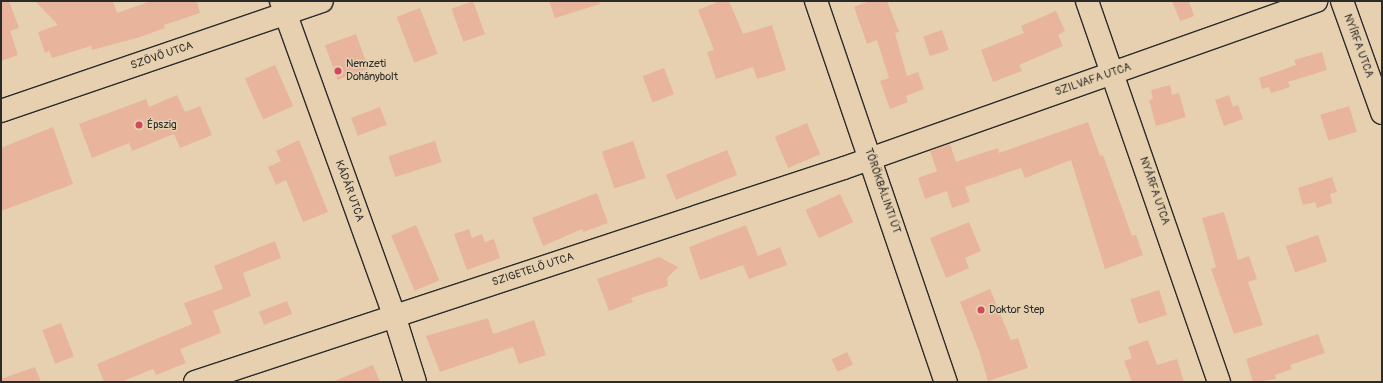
<!DOCTYPE html>
<html>
<head>
<meta charset="utf-8">
<style>
  body { margin:0 }
  #map { position:relative; width:1383px; height:383px; overflow:hidden; background:#e6d0af; font-family:Pangolin,sans-serif }
  div>[style] { position:absolute }
  .building>* { inset:0; background:#e8b59c; transform-origin:0 0 }
  .roads { filter:drop-shadow(1px 0 #2b2b2b) drop-shadow(-1px 0 #2b2b2b) drop-shadow(0 1px #2b2b2b) drop-shadow(0 -1px #2b2b2b) }
  .minor>* { height:22px; margin:-11px; padding:0 11px; transform-origin:11px; border-radius:11px; background:#e6d0af }
  .major>* { height:22px; margin:-11px; padding:0 11px; transform-origin:11px; border-radius:11px; background:#e6d0af }
  .dots>* { width:11px; height:11px; translate:-50% -50%; box-sizing:border-box; border:2px solid #e6d0af; border-radius:50% }
  span { translate:-50% -50%; white-space:nowrap; text-align:center; line-height:1.15; -webkit-text-stroke:3px #e6d0af; paint-order:stroke }
  .street-label { font-size:11px; color:#2b2b2b }
  .poi-label { font-size:11px; color:#2b2b2b }
  .left { translate:0 -50%; text-align:left }
  .frame { position:absolute; inset:0; border:2px solid #2b2b2b; pointer-events:none }
</style>
</head>
<body>
<div id="map">
  <div class="building">
    <div style="clip-path:polygon(1px 1px,9px 1px,19px 28px,10px 31px,18px 55px,1px 61px)"></div>
    <div style="clip-path:polygon(35px 1px,113px 1px,117px 13px,151px 1px,197px 1px,200px 13px,164px 25px,165px 28px,140px 37px,92px 50px,91px 46px,52px 58px,49px 51px,45px 53px,38px 32px,58px 25px)"></div>
    <div style="left:473px;top:1px;width:35px;height:23px;rotate:70deg"></div>
    <div style="clip-path:polygon(549px 1px,599px 1px,600px 4px,555px 18px)"></div>
    <div style="clip-path:polygon(720px 1px,729px 1px,743px 34px,772px 25px,786px 70px,757px 79px,753px 67px,716px 79px,707px 52px,714px 50px,698px 10px)"></div>
    <div style="clip-path:polygon(870px 1px,887px 1px,899px 32px,895px 33px,907px 76px,918px 72px,924px 89px,906px 96px,908px 102px,890px 109px,880px 81px,889px 78px,877px 40px,867px 44px,854px 7px)"></div>
    <div style="clip-path:polygon(1172px 1px,1189px 1px,1194px 16px,1180px 21px)"></div>
    <div style="left:420px;top:8px;width:49px;height:25px;rotate:69deg"></div>
    <div style="clip-path:polygon(1056px 11px,1065px 31px,1058px 35px,1063px 46px,1019px 65px,1022px 71px,993px 82px,981px 50px,1024px 33px,1021px 26px)"></div>
    <div style="left:942px;top:30px;width:21px;height:20px;rotate:71deg"></div>
    <div style="left:356px;top:34px;width:37px;height:33px;rotate:70deg"></div>
    <div style="clip-path:polygon(1322px 52px,1327px 70px,1288px 82px,1290px 87px,1271px 93px,1269px 87px,1262px 89px,1259px 78px,1296px 65px,1294px 60px)"></div>
    <div style="left:275px;top:65px;width:45px;height:33px;rotate:66deg"></div>
    <div style="left:664px;top:68px;width:28px;height:23px;rotate:69deg"></div>
    <div style="clip-path:polygon(1170px 85px,1172px 95px,1179px 93px,1186px 117px,1156px 126px,1149px 100px,1153px 99px,1151px 90px)"></div>
    <div style="clip-path:polygon(177px 95px,185px 112px,200px 106px,212px 135px,180px 148px,174px 134px,132px 151px,129px 143px,92px 158px,79px 124px,146px 99px,149px 107px)"></div>
    <div style="clip-path:polygon(1229px 95px,1233px 107px,1238px 105px,1243px 119px,1224px 126px,1215px 100px)"></div>
    <div style="left:1349px;top:106px;width:27px;height:30px;rotate:73deg"></div>
    <div style="left:380px;top:107px;width:19px;height:31px;rotate:69deg"></div>
    <div style="clip-path:polygon(1088px 122px,1100px 156px,1103px 155px,1132px 236px,1136px 235px,1143px 255px,1105px 269px,1071px 160px,1025px 178px,1021px 168px,965px 187px,970px 202px,952px 208px,947px 191px,925px 199px,918px 178px,937px 171px,930px 151px,950px 144px,956px 162px,998px 148px,999px 153px)"></div>
    <div style="left:807px;top:123px;width:34px;height:35px;rotate:67deg"></div>
    <div style="clip-path:polygon(53px 127px,73px 184px,1px 211px,1px 148px)"></div>
    <div style="clip-path:polygon(299px 140px,328px 212px,303px 222px,286px 180px,276px 185px,268px 167px,281px 161px,276px 151px)"></div>
    <div style="left:435px;top:141px;width:22px;height:49px;rotate:72deg"></div>
    <div style="left:633px;top:141px;width:39px;height:33px;rotate:71deg"></div>
    <div style="left:727px;top:150px;width:27px;height:66px;rotate:68deg"></div>
    <div style="clip-path:polygon(1332px 177px,1337px 192px,1330px 194px,1332px 203px,1317px 208px,1315px 202px,1303px 205px,1298px 188px)"></div>
    <div style="clip-path:polygon(597px 193px,608px 223px,583px 232px,582px 229px,543px 246px,532px 218px)"></div>
    <div style="left:840px;top:194px;width:31px;height:38px;rotate:65deg"></div>
    <div style="clip-path:polygon(1224px 212px,1238px 260px,1249px 256px,1257px 279px,1248px 282px,1263px 325px,1234px 334px,1211px 269px,1216px 267px,1202px 218px)"></div>
    <div style="clip-path:polygon(969px 222px,981px 251px,965px 258px,969px 268px,946px 278px,930px 238px)"></div>
    <div style="left:416px;top:225px;width:60px;height:27px;rotate:67deg"></div>
    <div style="clip-path:polygon(746px 225px,758px 256px,780px 247px,787px 265px,749px 279px,743px 265px,700px 280px,689px 247px)"></div>
    <div style="clip-path:polygon(469px 229px,472px 238px,482px 234px,485px 242px,494px 239px,500px 258px,467px 270px,454px 234px)"></div>
    <div style="left:1318px;top:235px;width:28px;height:34px;rotate:71deg"></div>
    <div style="clip-path:polygon(275px 241px,281px 258px,243px 273px,251px 296px,213px 311px,221px 333px,180px 349px,186px 363px,156px 375px,153px 369px,121px 382px,104px 382px,97px 364px,192px 324px,184px 303px,223px 289px,214px 266px)"></div>
    <div style="clip-path:polygon(659px 257px,678px 267px,667px 278px,668px 286px,631px 298px,633px 302px,609px 311px,597px 279px)"></div>
    <div style="clip-path:polygon(990px 289px,1011px 340px,1018px 338px,1028px 368px,988px 381px,979px 351px,960px 302px)"></div>
    <div style="left:1159px;top:290px;width:26px;height:30px;rotate:72deg"></div>
    <div style="left:287px;top:301px;width:14px;height:30px;rotate:69deg"></div>
    <div style="clip-path:polygon(488px 318px,493px 334px,534px 320px,546px 355px,519px 364px,513px 347px,440px 372px,426px 336px)"></div>
    <div style="left:61px;top:323px;width:36px;height:20px;rotate:69deg"></div>
    <div style="clip-path:polygon(1318px 334px,1325px 353px,1290px 365px,1292px 369px,1275px 375px,1276px 379px,1253px 382px,1246px 359px)"></div>
    <div style="clip-path:polygon(1148px 340px,1157px 365px,1177px 359px,1184px 382px,1132px 382px,1124px 361px,1132px 358px,1128px 347px)"></div>
    <div style="left:847px;top:352px;width:14px;height:17px;rotate:65deg"></div>
    <div style="clip-path:polygon(373px 365px,380px 382px,332px 382px)"></div>
    <div style="clip-path:polygon(35px 367px,41px 382px,1px 382px,1px 379px)"></div>
  </div>
  <div class="roads">
    <div class="minor">
      <div style="left:281px;top:1px;width:334px;rotate:70.2deg"></div>
      <div style="left:394px;top:315px;width:70px;rotate:72.6deg"></div>
      <div style="left:1087px;top:1px;width:403px;rotate:70.9deg"></div>
      <div style="left:1342px;top:1px;width:119px;rotate:70.3deg"></div>
      <div style="left:1px;top:111px;width:339px;rotate:-18.9deg"></div>
      <div style="left:195px;top:382px;width:683px;rotate:-18.25deg"></div>
      <div style="left:844px;top:168px;width:501px;rotate:-19.48deg"></div>
    </div>
    <div class="major">
      <div style="left:816px;top:1px;width:403px;rotate:71.2deg"></div>
    </div>
  </div>
  <div class="dots">
    <div style="left:338px;top:71px;background:#d1495b"></div>
    <div style="left:139px;top:125px;background:#d1495b"></div>
    <div style="left:981px;top:310px;background:#d1495b"></div>
  </div>
  <div class="street-label">
    <span style="left:1358px;top:46px;rotate:70deg">NYÍRFA UTCA</span>
    <span style="left:162px;top:56px;rotate:-19deg">SZÖVŐ UTCA</span>
    <span style="left:1093px;top:80px;rotate:-19deg">SZILVAFA UTCA</span>
    <span style="left:349px;top:191px;rotate:70deg">KÁDÁR UTCA</span>
    <span style="left:882px;top:191px;rotate:71deg">TÖRÖKBÁLINTI ÚT</span>
    <span style="left:1154px;top:191px;rotate:71deg">NYÁRFA UTCA</span>
    <span style="left:533px;top:270px;rotate:-18deg">SZIGETELŐ UTCA</span>
  </div>
  <div class="poi-label">
    <span class="left" style="left:346px;top:71px">Nemzeti<br>Dohánybolt</span>
    <span class="left" style="left:147px;top:125px">Épszig</span>
    <span class="left" style="left:989px;top:310px">Doktor Step</span>
  </div>
  <div class="frame"></div>
</div>
</body>
</html>
